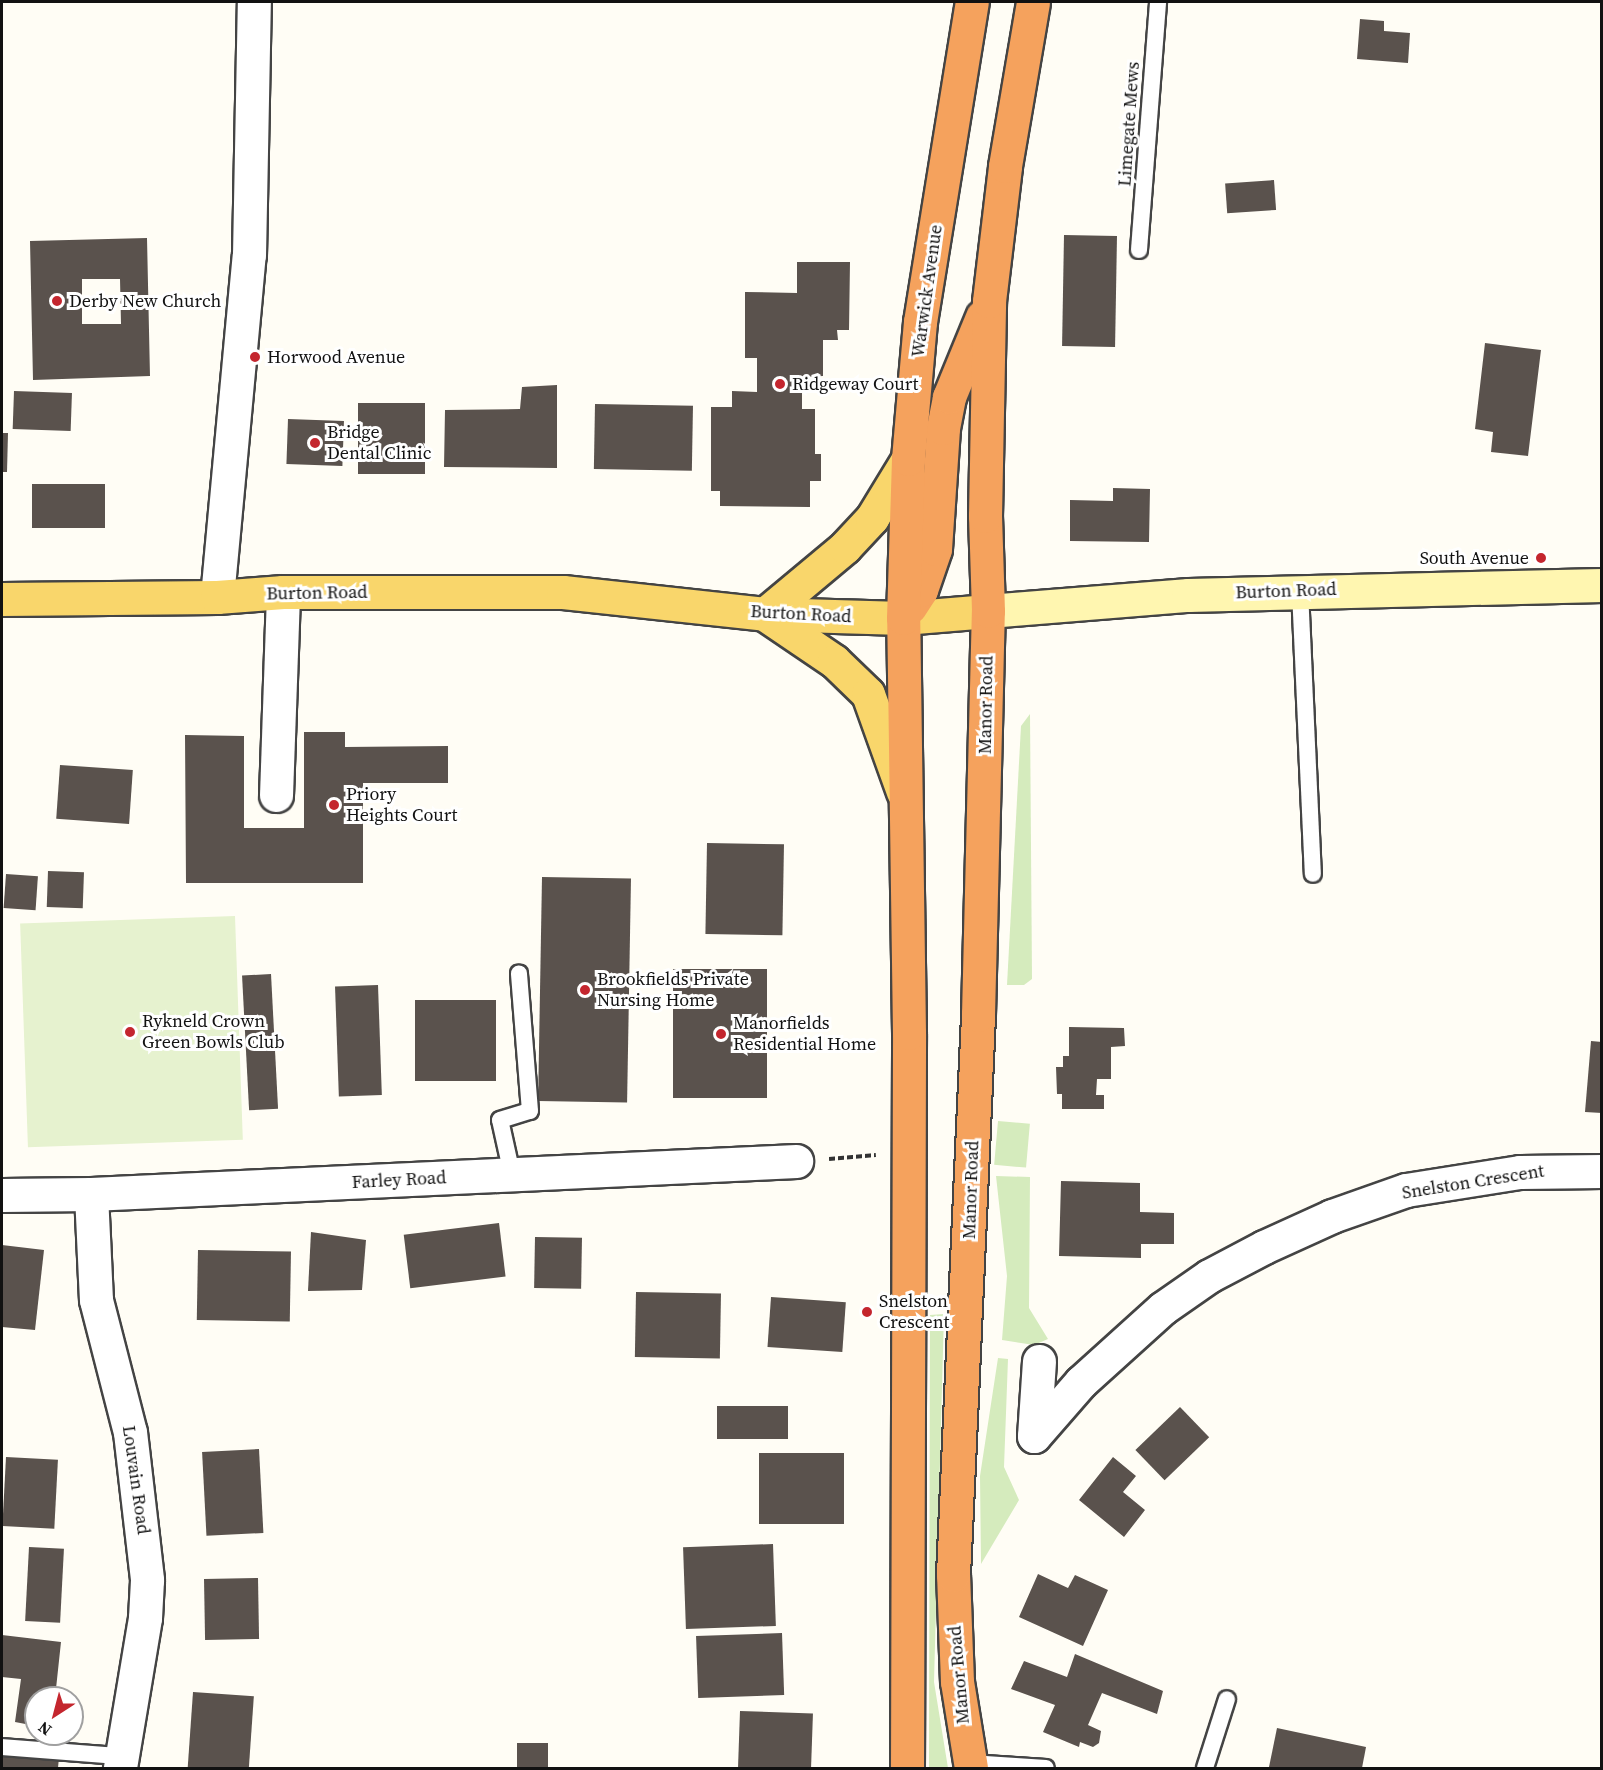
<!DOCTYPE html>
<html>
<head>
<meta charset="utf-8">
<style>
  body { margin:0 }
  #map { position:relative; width:1603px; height:1770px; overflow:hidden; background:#fffdf5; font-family:"Source Serif 4",serif }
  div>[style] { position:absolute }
  .green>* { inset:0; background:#d5ebbd; transform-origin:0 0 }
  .pitch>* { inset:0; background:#e6f2cf; transform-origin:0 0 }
  .building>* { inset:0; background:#5a524d; transform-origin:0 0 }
  .path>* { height:4px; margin-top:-2px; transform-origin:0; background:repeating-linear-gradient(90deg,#333 0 6px,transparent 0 9px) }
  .roads { filter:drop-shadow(2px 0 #444) drop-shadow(-2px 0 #444) drop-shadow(0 2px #444) drop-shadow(0 -2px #444) }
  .lane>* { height:16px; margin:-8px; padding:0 8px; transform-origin:8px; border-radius:8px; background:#fff }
  .street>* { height:33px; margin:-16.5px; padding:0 16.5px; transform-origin:16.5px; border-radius:16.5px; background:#fff }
  .secondary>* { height:33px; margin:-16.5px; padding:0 16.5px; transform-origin:16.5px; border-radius:16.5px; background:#fff6b0 }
  .primary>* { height:33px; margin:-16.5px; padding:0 16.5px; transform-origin:16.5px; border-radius:16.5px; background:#f9d66b }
  .highway>* { height:33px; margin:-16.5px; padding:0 16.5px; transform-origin:16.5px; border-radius:16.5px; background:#f5a25d }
  .dots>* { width:16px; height:16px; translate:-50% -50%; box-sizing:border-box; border:3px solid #fff; border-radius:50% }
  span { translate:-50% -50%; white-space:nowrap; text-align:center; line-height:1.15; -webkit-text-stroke:6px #fff; paint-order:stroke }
  .street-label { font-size:18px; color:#111 }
  .poi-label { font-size:18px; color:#111 }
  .left { translate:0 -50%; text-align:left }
  .right { translate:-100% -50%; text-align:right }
  .frame { position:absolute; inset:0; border:3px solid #111; pointer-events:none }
  .north { position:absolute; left:24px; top:1686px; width:60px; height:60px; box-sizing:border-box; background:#fff; border:2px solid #a0a0a0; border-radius:50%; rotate:216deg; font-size:16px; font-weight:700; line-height:24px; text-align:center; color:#111 }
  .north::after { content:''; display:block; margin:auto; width:21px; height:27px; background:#c4262e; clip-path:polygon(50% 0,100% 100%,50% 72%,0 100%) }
</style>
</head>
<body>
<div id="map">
  <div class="green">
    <div style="clip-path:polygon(1030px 714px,1032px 979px,1024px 985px,1007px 985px,1021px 726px)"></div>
    <div style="left:998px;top:1121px;width:32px;height:44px;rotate:5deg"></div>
    <div style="clip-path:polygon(996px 1176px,1030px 1177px,1029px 1308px,1048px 1339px,1034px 1345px,1002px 1340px,1007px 1276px)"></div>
    <div style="clip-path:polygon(944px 1314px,934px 1682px,948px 1768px,929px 1768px,930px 1315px)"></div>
    <div style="clip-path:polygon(998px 1358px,1008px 1359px,1004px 1467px,1019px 1500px,981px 1564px,980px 1476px)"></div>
  </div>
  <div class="pitch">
    <div style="left:235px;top:916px;width:224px;height:215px;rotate:88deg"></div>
  </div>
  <div class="building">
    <div style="clip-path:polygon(1360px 19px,1384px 21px,1384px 31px,1410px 33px,1408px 63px,1357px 59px)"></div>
    <div style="left:1274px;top:180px;width:30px;height:49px;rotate:86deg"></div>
    <div style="left:1064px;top:235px;width:53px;height:111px;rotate:1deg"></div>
    <div style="clip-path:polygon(evenodd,147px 238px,150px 376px,33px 380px,30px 241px,147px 238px,82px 279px,120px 279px,121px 324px,82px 324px,82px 279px)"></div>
    <div style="clip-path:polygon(797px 262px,850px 262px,849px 330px,837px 330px,838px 340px,823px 340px,823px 376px,802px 377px,802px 409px,815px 409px,815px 454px,821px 454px,821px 481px,810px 481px,810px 507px,720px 506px,720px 491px,711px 491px,711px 407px,732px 407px,732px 391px,757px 392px,757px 358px,745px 358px,745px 292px,797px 293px)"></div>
    <div style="clip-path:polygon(1485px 343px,1541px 350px,1528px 456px,1491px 452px,1493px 432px,1475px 429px)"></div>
    <div style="clip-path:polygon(557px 385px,557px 468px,444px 467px,445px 410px,520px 409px,522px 387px)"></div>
    <div style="left:14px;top:391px;width:58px;height:38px;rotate:2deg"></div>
    <div style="left:358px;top:403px;width:67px;height:71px"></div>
    <div style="left:595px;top:404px;width:98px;height:65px;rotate:1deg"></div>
    <div style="left:288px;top:419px;width:56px;height:45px;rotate:2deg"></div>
    <div style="clip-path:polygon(2px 433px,8px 433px,7px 472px,2px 472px)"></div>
    <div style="left:32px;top:484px;width:73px;height:44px"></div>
    <div style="clip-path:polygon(1113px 488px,1150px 489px,1149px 542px,1070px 541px,1070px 500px,1113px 501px)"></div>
    <div style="clip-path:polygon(304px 732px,345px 732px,345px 747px,448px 746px,448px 783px,363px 783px,363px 883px,186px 883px,185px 735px,244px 736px,244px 828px,304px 828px)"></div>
    <div style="left:60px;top:765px;width:73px;height:54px;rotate:4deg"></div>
    <div style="left:707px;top:843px;width:77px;height:91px;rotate:1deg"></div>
    <div style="left:48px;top:871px;width:36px;height:36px;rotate:2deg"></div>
    <div style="left:6px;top:874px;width:32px;height:34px;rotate:4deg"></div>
    <div style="left:542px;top:877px;width:89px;height:224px;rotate:1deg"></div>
    <div style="left:767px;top:969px;width:129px;height:94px;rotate:90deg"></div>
    <div style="left:271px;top:974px;width:135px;height:29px;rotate:87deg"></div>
    <div style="left:378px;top:985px;width:110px;height:43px;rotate:88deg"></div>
    <div style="left:496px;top:1000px;width:81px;height:81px;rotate:90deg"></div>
    <div style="clip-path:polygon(1069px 1027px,1124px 1028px,1125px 1046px,1111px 1047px,1111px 1079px,1097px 1079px,1096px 1095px,1104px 1095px,1104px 1109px,1062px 1109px,1062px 1094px,1057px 1094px,1056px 1067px,1063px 1067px,1063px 1056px,1069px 1056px)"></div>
    <div style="clip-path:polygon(1591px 1041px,1602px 1042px,1602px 1113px,1585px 1112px)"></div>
    <div style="clip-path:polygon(1061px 1181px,1140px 1183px,1140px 1212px,1174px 1213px,1174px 1244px,1141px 1244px,1141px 1258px,1059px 1256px)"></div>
    <div style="left:499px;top:1223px;width:54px;height:96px;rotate:83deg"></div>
    <div style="clip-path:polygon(311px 1232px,366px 1240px,362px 1290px,308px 1291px)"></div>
    <div style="left:535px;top:1237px;width:47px;height:51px;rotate:1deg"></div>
    <div style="clip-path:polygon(2px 1245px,44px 1250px,35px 1330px,2px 1327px)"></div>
    <div style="left:198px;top:1250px;width:93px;height:70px;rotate:1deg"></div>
    <div style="left:636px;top:1292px;width:85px;height:65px;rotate:1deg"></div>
    <div style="left:771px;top:1297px;width:75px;height:50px;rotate:4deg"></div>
    <div style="left:717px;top:1406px;width:71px;height:33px"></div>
    <div style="left:1180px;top:1407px;width:42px;height:62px;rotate:46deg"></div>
    <div style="left:259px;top:1449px;width:84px;height:57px;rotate:87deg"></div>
    <div style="left:759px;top:1453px;width:85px;height:71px"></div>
    <div style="left:6px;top:1457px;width:52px;height:69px;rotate:3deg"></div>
    <div style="clip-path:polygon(1113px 1457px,1136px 1476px,1123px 1492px,1145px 1510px,1124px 1537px,1079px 1500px)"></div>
    <div style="left:773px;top:1544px;width:82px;height:90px;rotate:88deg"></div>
    <div style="left:29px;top:1547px;width:35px;height:74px;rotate:3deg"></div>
    <div style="clip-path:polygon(1038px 1574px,1068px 1588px,1075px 1575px,1108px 1590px,1083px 1646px,1019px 1617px)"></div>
    <div style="left:258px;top:1578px;width:61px;height:54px;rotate:89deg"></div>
    <div style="left:782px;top:1633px;width:62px;height:86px;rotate:88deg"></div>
    <div style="clip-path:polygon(2px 1635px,61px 1642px,55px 1698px,36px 1698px,36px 1726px,15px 1722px,21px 1679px,2px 1677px)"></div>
    <div style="clip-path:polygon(1075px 1654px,1163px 1691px,1157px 1714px,1102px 1693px,1088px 1725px,1101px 1731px,1099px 1743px,1093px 1747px,1080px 1742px,1079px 1747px,1043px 1732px,1055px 1705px,1011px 1689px,1024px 1661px,1067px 1677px)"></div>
    <div style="left:193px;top:1692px;width:61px;height:76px;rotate:4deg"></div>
    <div style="left:740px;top:1711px;width:73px;height:57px;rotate:2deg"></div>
    <div style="clip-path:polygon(1277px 1728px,1366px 1747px,1362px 1768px,1269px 1767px)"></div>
    <div style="left:517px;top:1743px;width:31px;height:25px"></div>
    <div style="clip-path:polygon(2px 1754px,59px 1757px,58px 1768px,2px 1768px)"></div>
  </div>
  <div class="path">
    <div style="left:829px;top:1159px;width:47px;rotate:-4.9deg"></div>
  </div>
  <div class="roads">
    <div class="lane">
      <div style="left:1139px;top:250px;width:249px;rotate:-85.6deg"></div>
      <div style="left:1300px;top:591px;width:283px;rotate:87.4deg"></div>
      <div style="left:512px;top:1174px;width:55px;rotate:-102.5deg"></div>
      <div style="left:500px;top:1120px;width:31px;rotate:-17deg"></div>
      <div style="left:530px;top:1111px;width:138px;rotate:-94.6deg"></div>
      <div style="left:2px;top:1747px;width:118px;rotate:4.4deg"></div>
      <div style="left:970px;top:1763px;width:76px;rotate:3.8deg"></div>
      <div style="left:1205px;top:1768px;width:72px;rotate:-72.3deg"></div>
    </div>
    <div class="street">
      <div style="left:217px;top:597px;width:343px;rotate:-84.7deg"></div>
      <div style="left:249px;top:255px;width:253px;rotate:-88.9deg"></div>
      <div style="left:276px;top:795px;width:203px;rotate:-88deg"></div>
      <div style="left:91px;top:1194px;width:106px;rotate:87.3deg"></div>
      <div style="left:96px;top:1300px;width:136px;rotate:75.6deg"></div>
      <div style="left:130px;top:1432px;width:149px;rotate:83.4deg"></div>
      <div style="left:147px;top:1580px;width:38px;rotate:93deg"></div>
      <div style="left:145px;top:1618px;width:152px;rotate:99.5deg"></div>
      <div style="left:2px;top:1195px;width:89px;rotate:-0.6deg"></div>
      <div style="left:91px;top:1194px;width:706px;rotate:-2.68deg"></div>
      <div style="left:1039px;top:1361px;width:75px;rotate:93.8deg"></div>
      <div style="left:1034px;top:1436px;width:72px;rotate:-49deg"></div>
      <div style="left:1081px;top:1382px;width:110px;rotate:-42.1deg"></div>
      <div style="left:1163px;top:1308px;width:56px;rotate:-34.8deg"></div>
      <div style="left:1209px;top:1276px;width:62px;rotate:-27.8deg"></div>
      <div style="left:1264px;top:1247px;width:75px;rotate:-24.5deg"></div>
      <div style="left:1332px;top:1216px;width:78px;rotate:-19.4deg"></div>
      <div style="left:1406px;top:1190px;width:115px;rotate:-9deg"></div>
      <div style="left:1520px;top:1172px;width:82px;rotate:-0.7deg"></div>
    </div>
    <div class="secondary">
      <div style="left:988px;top:611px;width:201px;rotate:-4.6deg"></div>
      <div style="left:1188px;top:595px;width:414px;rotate:-1.4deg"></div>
    </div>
    <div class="primary">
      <div style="left:2px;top:599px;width:215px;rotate:-0.5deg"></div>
      <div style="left:217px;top:597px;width:66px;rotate:-4.3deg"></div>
      <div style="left:283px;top:592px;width:280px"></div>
      <div style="left:563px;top:592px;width:203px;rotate:6.2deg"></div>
      <div style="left:765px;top:614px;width:138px;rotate:1.7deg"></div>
      <div style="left:903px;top:618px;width:85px;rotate:-4.7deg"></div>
      <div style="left:765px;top:614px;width:104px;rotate:-39.9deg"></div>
      <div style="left:845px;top:547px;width:40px;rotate:-47deg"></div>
      <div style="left:872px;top:518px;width:69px;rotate:-58.6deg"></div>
      <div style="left:766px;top:615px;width:82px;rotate:34.1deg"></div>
      <div style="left:834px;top:661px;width:47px;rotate:44.1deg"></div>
      <div style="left:868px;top:694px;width:104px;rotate:70.3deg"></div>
    </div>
    <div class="highway">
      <div style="left:910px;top:607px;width:20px;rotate:-57deg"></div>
      <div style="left:921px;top:590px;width:43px;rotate:-71.1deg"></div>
      <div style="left:935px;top:549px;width:121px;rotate:-86.2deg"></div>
      <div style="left:943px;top:428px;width:32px;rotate:-79deg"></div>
      <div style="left:949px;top:397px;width:87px;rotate:-67.6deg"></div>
      <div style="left:907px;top:1768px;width:735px;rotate:-89.84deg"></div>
      <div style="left:909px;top:1033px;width:415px;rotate:-90.8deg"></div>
      <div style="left:903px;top:618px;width:159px;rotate:-88.2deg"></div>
      <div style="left:908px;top:459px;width:138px;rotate:-85deg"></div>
      <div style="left:920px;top:322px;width:324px;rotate:-80.8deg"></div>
      <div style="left:971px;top:1768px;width:87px;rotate:-99.2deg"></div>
      <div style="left:957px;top:1682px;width:107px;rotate:-92.1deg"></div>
      <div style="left:953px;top:1575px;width:561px;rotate:-87.44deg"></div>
      <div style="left:978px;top:1015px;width:404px;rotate:-88.6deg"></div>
      <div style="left:988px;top:611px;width:95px;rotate:-91.8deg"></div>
      <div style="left:985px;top:516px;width:215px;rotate:-88.9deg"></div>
      <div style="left:989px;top:301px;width:136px;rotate:-83.2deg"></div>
      <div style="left:1005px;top:166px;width:166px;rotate:-80.3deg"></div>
    </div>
  </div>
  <div class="dots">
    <div style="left:57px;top:301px;background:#c4262e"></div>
    <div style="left:255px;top:357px;background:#c4262e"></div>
    <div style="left:780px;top:384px;background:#c4262e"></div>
    <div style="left:315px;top:443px;background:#c4262e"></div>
    <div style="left:1541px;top:558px;background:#c4262e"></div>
    <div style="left:334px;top:805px;background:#c4262e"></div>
    <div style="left:585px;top:990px;background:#c4262e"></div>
    <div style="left:130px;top:1032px;background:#c4262e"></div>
    <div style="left:721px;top:1034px;background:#c4262e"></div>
    <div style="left:867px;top:1312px;background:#c4262e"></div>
  </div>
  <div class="street-label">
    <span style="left:1129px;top:124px;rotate:-86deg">Limegate Mews</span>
    <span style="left:927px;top:291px;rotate:-82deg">Warwick Avenue</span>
    <span style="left:1286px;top:591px;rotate:-2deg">Burton Road</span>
    <span style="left:317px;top:593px;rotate:-1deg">Burton Road</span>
    <span style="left:801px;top:614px;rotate:3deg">Burton Road</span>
    <span style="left:986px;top:705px;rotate:-89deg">Manor Road</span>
    <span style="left:399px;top:1180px;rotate:-3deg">Farley Road</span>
    <span style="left:1473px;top:1182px;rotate:-9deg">Snelston Crescent</span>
    <span style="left:971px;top:1190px;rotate:-88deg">Manor Road</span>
    <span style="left:136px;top:1480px;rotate:82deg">Louvain Road</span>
    <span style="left:959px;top:1675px;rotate:-95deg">Manor Road</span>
  </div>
  <div class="poi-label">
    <span class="left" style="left:69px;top:301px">Derby New Church</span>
    <span class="left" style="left:267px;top:357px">Horwood Avenue</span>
    <span class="left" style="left:792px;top:384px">Ridgeway Court</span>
    <span class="left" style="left:327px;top:443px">Bridge<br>Dental Clinic</span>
    <span class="right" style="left:1529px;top:558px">South Avenue</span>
    <span class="left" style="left:346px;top:805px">Priory<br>Heights Court</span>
    <span class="left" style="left:597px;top:990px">Brookfields Private<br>Nursing Home</span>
    <span class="left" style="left:142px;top:1032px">Rykneld Crown<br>Green Bowls Club</span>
    <span class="left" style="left:733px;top:1034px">Manorfields<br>Residential Home</span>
    <span class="left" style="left:879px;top:1312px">Snelston<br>Crescent</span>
  </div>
  <div class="frame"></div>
  <div class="north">N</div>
</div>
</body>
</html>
